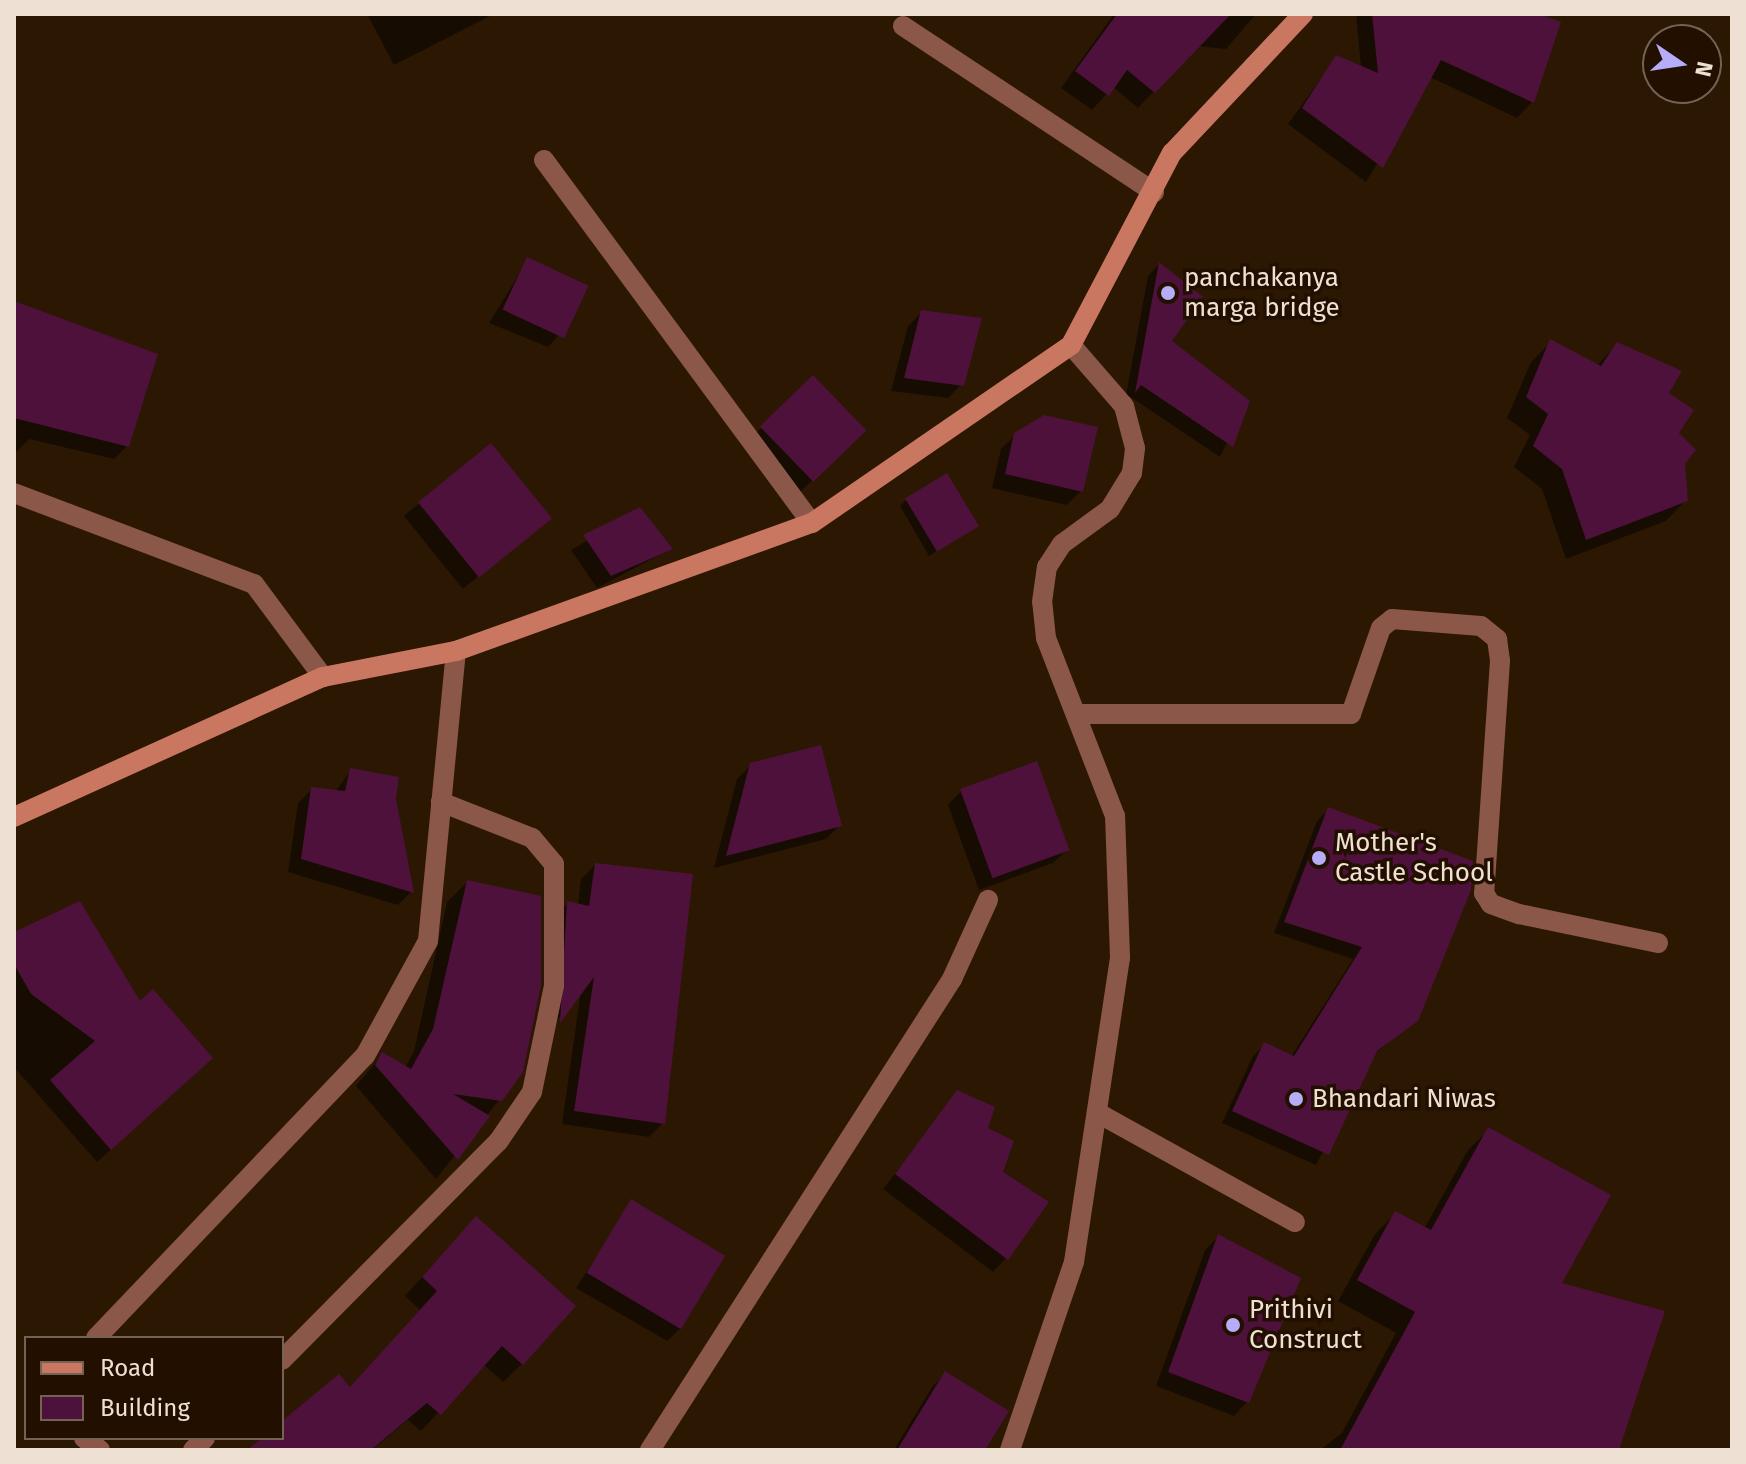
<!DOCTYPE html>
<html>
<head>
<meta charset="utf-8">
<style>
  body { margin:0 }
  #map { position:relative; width:1746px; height:1464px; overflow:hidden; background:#2c1802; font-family:"Fira Sans",sans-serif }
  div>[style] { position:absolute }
  .shadow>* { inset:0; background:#0007; transform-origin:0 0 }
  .building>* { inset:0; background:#4d113c; transform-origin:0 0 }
  .lane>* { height:20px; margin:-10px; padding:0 10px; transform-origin:10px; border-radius:10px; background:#8b5749 }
  .street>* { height:20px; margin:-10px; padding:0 10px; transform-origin:10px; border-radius:10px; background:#8b5749 }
  .secondary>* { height:20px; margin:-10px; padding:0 10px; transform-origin:10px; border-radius:10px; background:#ca7761 }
  .dots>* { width:22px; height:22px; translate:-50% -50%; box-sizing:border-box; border:4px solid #220f00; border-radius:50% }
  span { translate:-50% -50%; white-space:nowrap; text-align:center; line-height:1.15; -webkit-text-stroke:7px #220f00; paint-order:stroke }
  .poi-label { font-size:26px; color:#eee0d3 }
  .left { translate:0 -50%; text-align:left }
  .frame { position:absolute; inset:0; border:16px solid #eee0d3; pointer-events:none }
  .legend { position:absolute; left:24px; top:1336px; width:260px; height:104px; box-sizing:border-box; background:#220f00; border:2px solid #746354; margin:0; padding:10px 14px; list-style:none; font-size:24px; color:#eee0d3 }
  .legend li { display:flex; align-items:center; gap:16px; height:40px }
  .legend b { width:40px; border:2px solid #746354 }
  .north { position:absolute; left:1642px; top:24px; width:80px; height:80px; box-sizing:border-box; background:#220f00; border:2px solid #746354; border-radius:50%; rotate:103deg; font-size:22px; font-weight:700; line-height:32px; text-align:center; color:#eee0d3 }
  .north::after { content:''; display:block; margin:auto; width:28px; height:36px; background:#b6acf8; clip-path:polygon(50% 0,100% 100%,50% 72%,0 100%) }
</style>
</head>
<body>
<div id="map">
  <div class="shadow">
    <div style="clip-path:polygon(367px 14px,494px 14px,394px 65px)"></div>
    <div style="clip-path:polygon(1114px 14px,1256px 14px,1226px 49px,1197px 46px,1138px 108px,1113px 87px,1092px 110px,1061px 88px)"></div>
    <div style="clip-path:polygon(1356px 14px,1533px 14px,1558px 24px,1532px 102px,1517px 118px,1430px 77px,1366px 182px,1288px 124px,1336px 58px,1361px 68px)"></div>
    <div style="clip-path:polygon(528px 260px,561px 333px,548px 347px,489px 323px)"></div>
    <div style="clip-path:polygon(1159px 264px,1169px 342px,1247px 402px,1220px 457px,1129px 396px,1125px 400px,1148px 276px)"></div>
    <div style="clip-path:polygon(14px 303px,127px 446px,114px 459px,29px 439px,14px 454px)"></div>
    <div style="clip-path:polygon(922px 312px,962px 384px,948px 398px,891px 391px,908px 326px)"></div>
    <div style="clip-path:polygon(1551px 342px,1597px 365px,1617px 345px,1667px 394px,1686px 500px,1666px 521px,1566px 559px,1542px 489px,1514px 467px,1530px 435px,1507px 418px,1531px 362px)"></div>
    <div style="left:813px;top:378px;width:73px;height:91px;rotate:46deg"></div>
    <div style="clip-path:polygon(1015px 435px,1081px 491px,1067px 505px,992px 488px,1001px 449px)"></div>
    <div style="left:490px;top:446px;width:94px;height:111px;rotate:51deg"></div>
    <div style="clip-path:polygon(906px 500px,976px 525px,929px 556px,900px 506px)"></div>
    <div style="clip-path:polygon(640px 510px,671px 549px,597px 588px,571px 550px)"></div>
    <div style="clip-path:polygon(751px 765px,840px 825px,826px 839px,714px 868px,737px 779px)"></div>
    <div style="clip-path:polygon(351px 770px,394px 799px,411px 892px,398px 905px,288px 872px,298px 803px,312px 789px,335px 792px)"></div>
    <div style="clip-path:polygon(961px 791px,1067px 850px,1053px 863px,979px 890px,948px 805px)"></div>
    <div style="clip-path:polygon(1328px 810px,1416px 1020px,1373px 1055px,1316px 1165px,1222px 1123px,1253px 1056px,1264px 1045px,1291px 1057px,1353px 959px,1274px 933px,1317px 821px)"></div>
    <div style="clip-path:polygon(595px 865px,663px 1123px,649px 1137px,562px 1124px,581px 990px,547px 1033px,554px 917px,568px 903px,578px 905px,581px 879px)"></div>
    <div style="clip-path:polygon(467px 882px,500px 1099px,436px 1179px,356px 1086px,382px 1055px,405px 1068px,414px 1051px,447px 902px)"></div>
    <div style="clip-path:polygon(14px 934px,139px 1004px,197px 1072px,97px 1162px,14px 1067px)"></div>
    <div style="clip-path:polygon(958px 1093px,986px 1129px,1000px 1173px,1006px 1258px,993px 1272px,883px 1189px)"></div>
    <div style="clip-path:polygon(1489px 1130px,1559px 1285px,1617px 1450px,1320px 1450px,1342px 1433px,1396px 1333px,1338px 1301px,1375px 1234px,1396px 1213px,1424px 1229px,1468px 1150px)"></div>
    <div style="clip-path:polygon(632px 1202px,681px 1328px,667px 1341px,576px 1288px)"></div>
    <div style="clip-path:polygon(1219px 1236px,1247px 1402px,1234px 1416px,1156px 1386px,1205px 1250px)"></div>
    <div style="clip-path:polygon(458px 1237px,522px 1364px,503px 1382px,483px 1364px,421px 1431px,408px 1420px,372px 1450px,253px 1450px,265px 1438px,282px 1438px,282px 1424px,349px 1389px,420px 1310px,405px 1296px)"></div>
    <div style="clip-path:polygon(945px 1374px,982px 1450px,894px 1450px,932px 1387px)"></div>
  </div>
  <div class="building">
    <div style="clip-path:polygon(1117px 14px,1231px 14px,1155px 93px,1127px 70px,1109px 96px,1075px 71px)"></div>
    <div style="clip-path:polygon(1372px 14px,1539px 14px,1561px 22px,1534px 103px,1441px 60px,1383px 168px,1302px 108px,1336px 55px,1378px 73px)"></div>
    <div style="left:527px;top:257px;width:68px;height:58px;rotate:25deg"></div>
    <div style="clip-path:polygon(1159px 262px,1203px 297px,1172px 341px,1250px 401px,1233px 447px,1141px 385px,1135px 393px)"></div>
    <div style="clip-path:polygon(14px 301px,158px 354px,129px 447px,14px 418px)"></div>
    <div style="clip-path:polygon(921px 310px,982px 318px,964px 386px,904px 378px)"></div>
    <div style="clip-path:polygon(1550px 339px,1601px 366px,1617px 342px,1682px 371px,1669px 393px,1694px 410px,1679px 433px,1696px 450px,1685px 464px,1688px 501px,1586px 540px,1562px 469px,1533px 446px,1548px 414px,1526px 397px)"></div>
    <div style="left:813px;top:375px;width:77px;height:74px;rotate:46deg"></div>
    <div style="clip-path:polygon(1044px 415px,1098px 427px,1083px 492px,1005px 474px,1014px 433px)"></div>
    <div style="left:491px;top:443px;width:97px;height:94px;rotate:51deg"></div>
    <div style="left:947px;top:473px;width:62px;height:49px;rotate:59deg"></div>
    <div style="clip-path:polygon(640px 507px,673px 549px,611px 576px,583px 535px)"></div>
    <div style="clip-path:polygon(821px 745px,842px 826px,726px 856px,750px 763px)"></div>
    <div style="left:1037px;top:761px;width:95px;height:82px;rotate:70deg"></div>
    <div style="clip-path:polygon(350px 768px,399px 777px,396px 799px,414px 893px,301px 859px,311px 787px,345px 791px)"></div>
    <div style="clip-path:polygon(1328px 807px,1473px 861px,1471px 890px,1418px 1021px,1377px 1051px,1329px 1155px,1232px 1111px,1264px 1042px,1294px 1056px,1362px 947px,1284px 922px)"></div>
    <div style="clip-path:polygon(595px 863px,693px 874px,665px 1124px,574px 1111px,594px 977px,560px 1023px,567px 901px,589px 906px)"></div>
    <div style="clip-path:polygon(467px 880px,541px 896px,541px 985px,523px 1072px,502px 1101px,453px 1094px,490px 1116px,458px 1160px,375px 1065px,382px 1052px,411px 1069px,433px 1029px)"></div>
    <div style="clip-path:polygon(80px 901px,140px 1001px,153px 989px,213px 1058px,111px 1150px,50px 1080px,95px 1041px,31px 994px,14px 964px,14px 932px)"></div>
    <div style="clip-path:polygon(957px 1090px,995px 1107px,988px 1128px,1014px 1141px,1003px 1172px,1049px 1202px,1008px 1260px,895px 1174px)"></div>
    <div style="clip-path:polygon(1488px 1127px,1611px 1195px,1562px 1283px,1665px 1311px,1619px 1450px,1340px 1450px,1415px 1312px,1357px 1280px,1395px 1211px,1431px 1230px)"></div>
    <div style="left:631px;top:1199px;width:110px;height:86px;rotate:31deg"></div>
    <div style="clip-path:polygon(476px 1216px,576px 1306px,523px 1365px,502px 1346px,441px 1415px,427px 1403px,371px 1450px,247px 1450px,262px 1438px,282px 1438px,282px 1421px,339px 1374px,350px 1387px,437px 1291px,422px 1277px)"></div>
    <div style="clip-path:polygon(1218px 1234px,1301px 1278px,1249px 1403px,1168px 1372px)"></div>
    <div style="clip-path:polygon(945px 1371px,1009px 1411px,985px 1450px,897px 1450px)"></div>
  </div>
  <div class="lane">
    <div style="left:903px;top:26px;width:301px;rotate:33.5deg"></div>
  </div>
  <div class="street">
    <div style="left:544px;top:160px;width:451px;rotate:53.6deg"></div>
    <div style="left:14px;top:493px;width:257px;rotate:20.8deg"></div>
    <div style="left:254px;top:584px;width:116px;rotate:53.4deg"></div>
    <div style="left:1076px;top:714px;width:275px"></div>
    <div style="left:1351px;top:714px;width:91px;rotate:-70.8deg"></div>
    <div style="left:1381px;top:628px;width:14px;rotate:-39deg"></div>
    <div style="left:1392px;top:619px;width:89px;rotate:4.5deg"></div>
    <div style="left:1481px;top:626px;width:21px;rotate:39deg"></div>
    <div style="left:1497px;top:639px;width:22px;rotate:82deg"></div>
    <div style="left:1500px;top:661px;width:233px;rotate:93.9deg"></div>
    <div style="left:1484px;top:893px;width:13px;rotate:58deg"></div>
    <div style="left:1491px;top:904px;width:30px;rotate:20deg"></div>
    <div style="left:1519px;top:914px;width:142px;rotate:11.8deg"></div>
    <div style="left:1098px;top:1113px;width:225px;rotate:29deg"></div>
    <div style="left:96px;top:1338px;width:390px;rotate:-46.4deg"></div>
    <div style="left:365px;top:1056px;width:131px;rotate:-61.3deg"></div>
    <div style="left:428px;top:941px;width:291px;rotate:-84.5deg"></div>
    <div style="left:282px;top:1360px;width:307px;rotate:-45.3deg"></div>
    <div style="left:498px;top:1142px;width:60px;rotate:-55.8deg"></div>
    <div style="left:532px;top:1092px;width:108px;rotate:-78.3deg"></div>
    <div style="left:554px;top:986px;width:122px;rotate:-90deg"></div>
    <div style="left:554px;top:864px;width:34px;rotate:-130deg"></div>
    <div style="left:532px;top:838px;width:98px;rotate:-158.4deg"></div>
    <div style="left:84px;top:1438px;width:20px;rotate:37deg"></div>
    <div style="left:193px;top:1450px;width:17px;rotate:-45deg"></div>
    <div style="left:650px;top:1450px;width:560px;rotate:-57.33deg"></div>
    <div style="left:952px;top:979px;width:87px;rotate:-65.5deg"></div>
    <div style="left:1010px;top:1450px;width:199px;rotate:-71.2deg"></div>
    <div style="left:1074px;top:1262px;width:308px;rotate:-81.4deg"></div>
    <div style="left:1120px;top:957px;width:141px;rotate:-92deg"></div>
    <div style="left:1115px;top:816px;width:191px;rotate:-111.2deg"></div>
    <div style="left:1046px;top:638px;width:36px;rotate:-96deg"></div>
    <div style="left:1042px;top:602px;width:35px;rotate:-82deg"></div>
    <div style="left:1047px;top:567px;width:27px;rotate:-57deg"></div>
    <div style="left:1062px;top:544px;width:59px;rotate:-36.1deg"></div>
    <div style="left:1110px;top:509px;width:42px;rotate:-58.6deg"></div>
    <div style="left:1132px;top:473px;width:25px;rotate:-83deg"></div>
    <div style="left:1135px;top:448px;width:43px;rotate:-104.7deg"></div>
    <div style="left:1124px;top:406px;width:81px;rotate:-131deg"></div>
  </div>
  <div class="secondary">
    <div style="left:14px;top:817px;width:339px;rotate:-24.4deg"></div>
    <div style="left:323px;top:677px;width:136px;rotate:-11.1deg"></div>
    <div style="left:456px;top:651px;width:378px;rotate:-19.8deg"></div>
    <div style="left:812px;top:523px;width:314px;rotate:-34.5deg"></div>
    <div style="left:1071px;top:345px;width:217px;rotate:-62.3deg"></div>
    <div style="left:1172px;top:153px;width:191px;rotate:-46.7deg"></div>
  </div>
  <div class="dots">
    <div style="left:1168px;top:293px;background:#b6acf8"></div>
    <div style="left:1319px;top:858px;background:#b6acf8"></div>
    <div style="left:1296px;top:1099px;background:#b6acf8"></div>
    <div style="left:1233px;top:1325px;background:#b6acf8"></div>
  </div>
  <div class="poi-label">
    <span class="left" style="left:1184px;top:293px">panchakanya<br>marga bridge</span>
    <span class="left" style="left:1335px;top:858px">Mother's<br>Castle School</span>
    <span class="left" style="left:1312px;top:1099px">Bhandari Niwas</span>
    <span class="left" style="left:1249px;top:1325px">Prithivi<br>Construct</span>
  </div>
  <div class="frame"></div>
  <ul class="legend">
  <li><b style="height:10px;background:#ca7761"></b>Road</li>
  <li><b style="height:22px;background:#4d113c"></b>Building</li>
  </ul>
  <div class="north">N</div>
</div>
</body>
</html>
